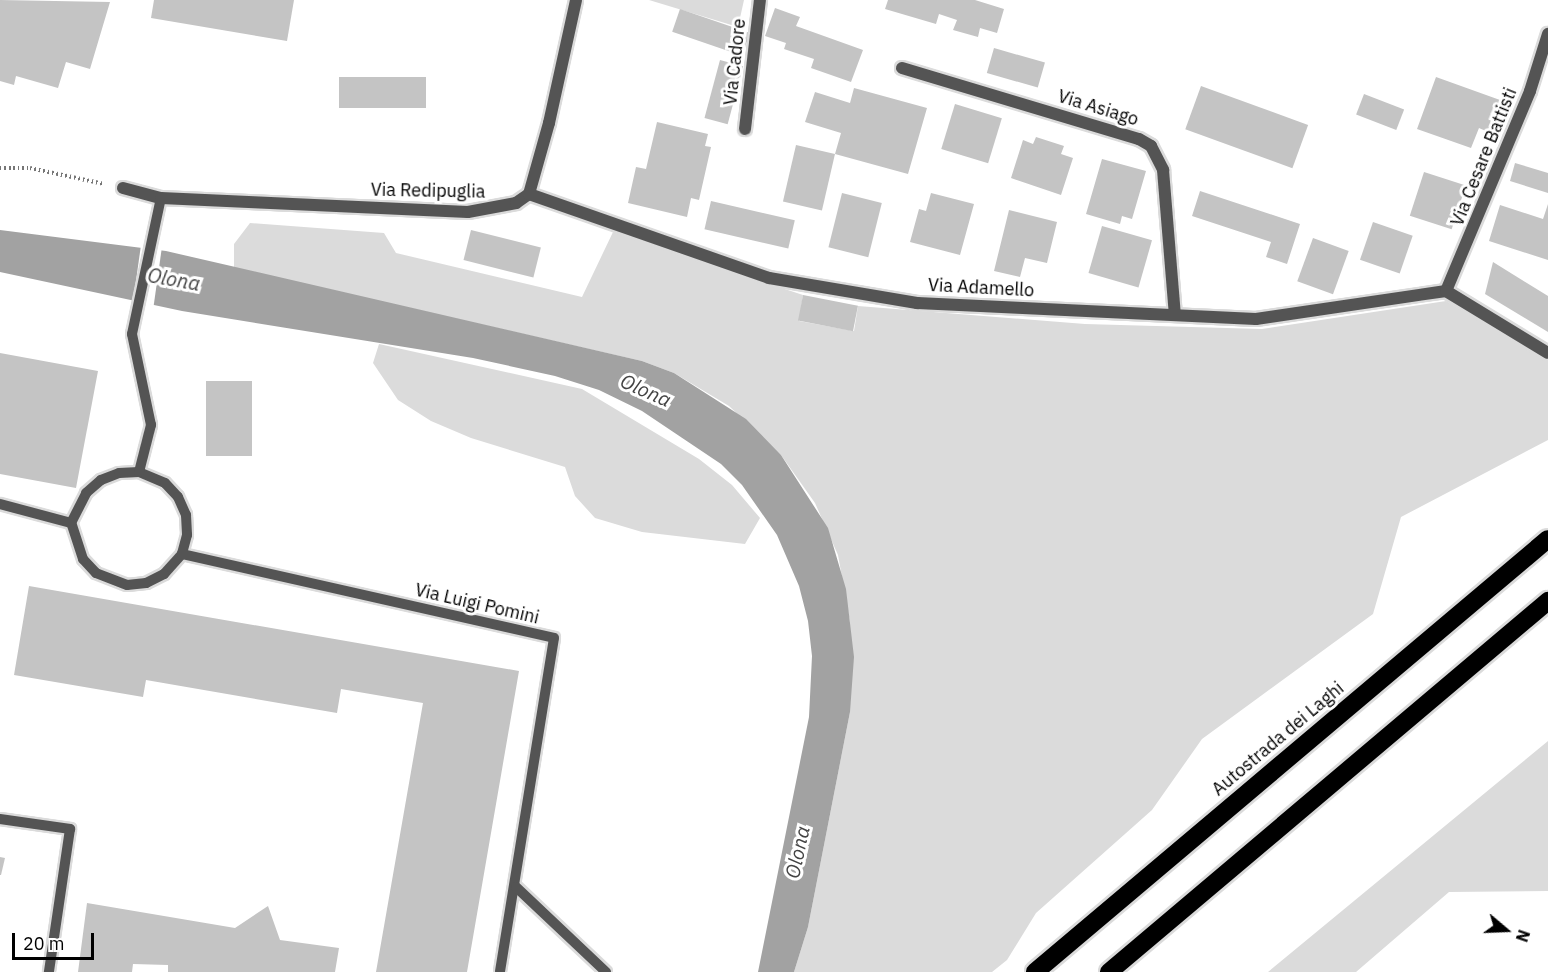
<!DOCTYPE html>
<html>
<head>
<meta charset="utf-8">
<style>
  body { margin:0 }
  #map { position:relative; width:1548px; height:972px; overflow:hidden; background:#fff; font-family:"IBM Plex Sans",sans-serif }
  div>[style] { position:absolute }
  .green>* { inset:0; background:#dbdbdb }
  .water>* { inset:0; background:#a2a2a2 }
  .pier>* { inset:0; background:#fff; transform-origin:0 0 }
  .building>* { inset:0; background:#c4c4c4; transform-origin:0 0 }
  .path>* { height:4px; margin-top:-2px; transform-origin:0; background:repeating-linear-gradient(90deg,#767676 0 1.5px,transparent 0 4.5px) }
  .roads { filter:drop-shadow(2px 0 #dbdbdb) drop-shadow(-2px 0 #dbdbdb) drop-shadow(0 2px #dbdbdb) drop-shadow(0 -2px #dbdbdb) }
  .service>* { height:10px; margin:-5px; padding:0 5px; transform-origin:5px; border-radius:5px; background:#545454 }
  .minor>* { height:12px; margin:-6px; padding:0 6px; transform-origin:6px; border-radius:6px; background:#545454 }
  .motorway>* { height:18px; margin:-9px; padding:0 9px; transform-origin:9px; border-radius:9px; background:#000 }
  span { translate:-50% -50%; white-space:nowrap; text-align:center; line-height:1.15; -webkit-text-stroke:6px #fff; paint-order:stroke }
  .street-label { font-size:18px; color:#000 }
  .water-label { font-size:20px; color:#434343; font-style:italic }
  .north { position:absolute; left:1476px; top:900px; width:60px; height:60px; -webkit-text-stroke:4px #fff; paint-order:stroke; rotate:109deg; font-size:16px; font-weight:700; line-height:24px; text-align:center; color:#000 }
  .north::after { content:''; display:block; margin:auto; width:21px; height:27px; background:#000; clip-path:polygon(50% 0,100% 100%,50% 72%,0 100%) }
  .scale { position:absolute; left:12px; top:933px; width:82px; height:27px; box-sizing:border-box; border:3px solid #000; border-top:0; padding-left:8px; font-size:18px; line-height:21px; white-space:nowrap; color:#000; -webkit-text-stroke:4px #fff; paint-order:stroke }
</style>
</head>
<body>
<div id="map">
  <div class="green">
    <div style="clip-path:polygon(649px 0,744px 0,738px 27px)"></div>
    <div style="clip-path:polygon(250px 223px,384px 233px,396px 253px,582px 297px,613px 232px,803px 295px,799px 321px,854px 331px,858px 306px,1085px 324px,1262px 329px,1446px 301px,1548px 361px,1548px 440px,1401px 517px,1373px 614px,1202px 739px,1152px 810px,1036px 913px,1007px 960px,992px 972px,794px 972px,808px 927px,850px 712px,850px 622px,838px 555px,815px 503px,781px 455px,729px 406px,674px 373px,642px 361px,234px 268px,234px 244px)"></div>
    <div style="clip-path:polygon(379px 344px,582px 389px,699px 459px,732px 485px,760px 518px,745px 544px,642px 532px,595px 518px,575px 496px,565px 467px,471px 438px,431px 421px,398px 400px,373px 363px)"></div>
    <div style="clip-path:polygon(1548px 741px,1548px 891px,1449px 892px,1356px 972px,1268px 972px)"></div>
  </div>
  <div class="water">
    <div style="clip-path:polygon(0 230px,166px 251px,642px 361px,674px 373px,746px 419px,781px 455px,828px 528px,846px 589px,854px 657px,850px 712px,808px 927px,794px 972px,758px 972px,809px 717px,812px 656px,808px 621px,799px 586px,777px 535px,742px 485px,721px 464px,642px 411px,599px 390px,555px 376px,473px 358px,182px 311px,0 272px)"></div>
  </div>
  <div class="pier">
    <div style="left:141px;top:245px;width:21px;height:58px;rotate:8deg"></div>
  </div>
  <div class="building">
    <div style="clip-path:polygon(0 0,110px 2px,90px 69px,66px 62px,58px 88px,16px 76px,14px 85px,0 81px)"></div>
    <div style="clip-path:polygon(154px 0,294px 0,287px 41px,151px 18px)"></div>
    <div style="clip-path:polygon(888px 0,975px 0,1004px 9px,997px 33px,980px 28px,978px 37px,953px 30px,957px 20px,939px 14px,936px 24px,885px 9px)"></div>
    <div style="clip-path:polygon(775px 8px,800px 17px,796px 26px,863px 50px,851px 82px,811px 68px,814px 59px,784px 49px,786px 43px,765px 36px)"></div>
    <div style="left:680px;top:9px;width:74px;height:24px;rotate:19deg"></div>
    <div style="left:994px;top:48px;width:53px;height:26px;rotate:16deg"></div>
    <div style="left:720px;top:60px;width:24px;height:60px;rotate:15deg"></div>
    <div style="left:426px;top:77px;width:31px;height:87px;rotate:90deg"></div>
    <div style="clip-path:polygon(1436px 77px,1500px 100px,1488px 132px,1479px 128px,1471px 148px,1417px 129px)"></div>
    <div style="left:1201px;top:86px;width:114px;height:46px;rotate:20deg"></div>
    <div style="clip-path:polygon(854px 88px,927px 108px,908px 174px,835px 154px,841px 133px,805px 122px,815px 92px,850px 103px)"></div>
    <div style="left:1364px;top:94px;width:43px;height:22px;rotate:21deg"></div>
    <div style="left:955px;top:104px;width:49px;height:47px;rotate:17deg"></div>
    <div style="clip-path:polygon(657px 122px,708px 134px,705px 146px,711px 147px,699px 200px,691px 198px,687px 217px,628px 203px,636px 167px,646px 169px)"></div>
    <div style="clip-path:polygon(1036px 137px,1064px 146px,1061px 154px,1073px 158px,1061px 195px,1011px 178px,1023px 140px,1033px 144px)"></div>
    <div style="left:796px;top:145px;width:40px;height:58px;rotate:13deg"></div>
    <div style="clip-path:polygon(1102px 159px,1146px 171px,1132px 219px,1122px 216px,1120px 224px,1086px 214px)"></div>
    <div style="clip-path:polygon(1515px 163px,1548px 173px,1548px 193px,1510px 181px)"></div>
    <div style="left:1424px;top:172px;width:44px;height:46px;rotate:18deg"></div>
    <div style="clip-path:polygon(1200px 191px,1300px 224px,1287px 264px,1266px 257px,1271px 242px,1192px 216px)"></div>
    <div style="left:842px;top:193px;width:41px;height:56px;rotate:14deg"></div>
    <div style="clip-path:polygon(931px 193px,974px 204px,960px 255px,910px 242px,919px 209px,926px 211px)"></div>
    <div style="left:711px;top:201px;width:86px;height:29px;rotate:13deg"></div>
    <div style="clip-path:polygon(1548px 204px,1548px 260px,1489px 241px,1500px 205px,1543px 219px)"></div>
    <div style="clip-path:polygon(1009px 210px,1057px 222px,1047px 263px,1025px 258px,1020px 277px,994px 271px)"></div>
    <div style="left:1373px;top:222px;width:42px;height:40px;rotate:19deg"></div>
    <div style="left:1102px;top:226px;width:52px;height:49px;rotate:16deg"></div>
    <div style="left:471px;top:230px;width:72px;height:31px;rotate:14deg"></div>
    <div style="left:1313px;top:238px;width:38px;height:46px;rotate:20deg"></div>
    <div style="clip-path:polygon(1493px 262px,1548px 296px,1548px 332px,1485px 294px)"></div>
    <div style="left:803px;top:295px;width:56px;height:26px;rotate:11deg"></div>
    <div style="clip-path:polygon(0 353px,98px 371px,76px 488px,0 474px)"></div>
    <div style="left:206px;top:381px;width:46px;height:75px"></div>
    <div style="clip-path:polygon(29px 586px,519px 671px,467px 972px,376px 972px,423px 703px,341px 689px,337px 713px,146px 680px,143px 697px,14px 675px)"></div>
    <div style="clip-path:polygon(0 857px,5px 858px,1px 875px,0 875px)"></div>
    <div style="clip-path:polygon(87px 903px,235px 928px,268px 906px,280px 940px,339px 948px,335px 972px,168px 972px,168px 965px,133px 964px,132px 972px,78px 972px)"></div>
  </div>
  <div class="path">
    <div style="left:0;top:168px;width:30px"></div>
    <div style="left:30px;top:168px;width:76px;rotate:12.2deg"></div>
  </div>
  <div class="roads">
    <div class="service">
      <div style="left:139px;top:472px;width:28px;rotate:23deg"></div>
      <div style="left:165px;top:483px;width:19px;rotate:47deg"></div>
      <div style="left:178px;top:497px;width:20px;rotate:66deg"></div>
      <div style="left:186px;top:515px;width:20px;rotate:87deg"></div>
      <div style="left:187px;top:535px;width:20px;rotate:105deg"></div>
      <div style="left:182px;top:554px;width:27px;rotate:132deg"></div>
      <div style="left:164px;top:574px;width:20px;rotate:153deg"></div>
      <div style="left:146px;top:583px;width:19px;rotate:174deg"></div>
      <div style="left:127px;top:585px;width:33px;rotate:-159deg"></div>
      <div style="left:96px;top:573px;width:19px;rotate:-133deg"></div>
      <div style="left:83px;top:559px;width:38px;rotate:-108deg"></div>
      <div style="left:71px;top:523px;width:34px;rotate:-63deg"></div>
      <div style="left:86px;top:493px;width:20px;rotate:-41deg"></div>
      <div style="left:101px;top:480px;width:19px;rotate:-21deg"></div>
      <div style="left:119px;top:473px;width:20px;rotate:-3deg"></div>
      <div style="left:139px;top:472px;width:49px;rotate:-75.7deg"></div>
      <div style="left:151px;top:425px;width:93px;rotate:-101.8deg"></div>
      <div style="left:132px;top:334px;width:139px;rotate:-78deg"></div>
      <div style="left:0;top:504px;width:73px;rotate:15deg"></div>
      <div style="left:182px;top:554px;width:381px;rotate:12.7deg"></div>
      <div style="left:554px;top:638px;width:338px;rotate:99.2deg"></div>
      <div style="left:0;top:819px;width:71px;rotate:8.1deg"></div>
      <div style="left:70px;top:829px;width:145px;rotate:98.4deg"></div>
      <div style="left:516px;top:887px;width:124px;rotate:43.4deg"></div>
    </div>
    <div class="minor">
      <div style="left:902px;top:68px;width:247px;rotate:16.7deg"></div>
      <div style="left:1139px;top:139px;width:14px;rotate:30deg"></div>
      <div style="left:1151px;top:146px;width:27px;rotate:63deg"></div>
      <div style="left:1163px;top:170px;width:145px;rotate:85.3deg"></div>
      <div style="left:745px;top:129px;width:130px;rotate:-83.4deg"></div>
      <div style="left:123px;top:188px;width:39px;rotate:15deg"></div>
      <div style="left:161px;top:198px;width:307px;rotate:2.6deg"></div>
      <div style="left:468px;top:212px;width:49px;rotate:-10.6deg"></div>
      <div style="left:516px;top:203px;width:16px;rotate:-35deg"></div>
      <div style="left:529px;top:194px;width:74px;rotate:-74.3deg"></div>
      <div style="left:549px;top:123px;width:126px;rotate:-77.6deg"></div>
      <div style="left:529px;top:194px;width:254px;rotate:19.3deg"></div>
      <div style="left:769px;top:278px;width:150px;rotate:9.6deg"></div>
      <div style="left:917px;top:303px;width:339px;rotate:2.7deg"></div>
      <div style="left:1256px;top:319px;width:192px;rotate:-8.4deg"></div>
      <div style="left:1446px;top:291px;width:217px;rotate:-67.2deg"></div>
      <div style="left:1530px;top:91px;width:60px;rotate:-72.5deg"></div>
      <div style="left:1446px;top:291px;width:119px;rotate:31.3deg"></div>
    </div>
    <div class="motorway">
      <div style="left:1035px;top:972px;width:671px;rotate:-40.17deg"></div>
      <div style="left:1109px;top:972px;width:575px;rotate:-40.2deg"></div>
    </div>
  </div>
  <div class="street-label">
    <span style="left:735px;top:62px;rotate:-84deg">Via Cadore</span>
    <span style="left:1098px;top:108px;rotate:17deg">Via Asiago</span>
    <span style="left:1484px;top:157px;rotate:-68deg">Via Cesare Battisti</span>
    <span style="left:428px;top:191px;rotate:1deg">Via Redipuglia</span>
    <span style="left:981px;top:288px;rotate:3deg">Via Adamello</span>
    <span style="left:477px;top:604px;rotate:13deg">Via Luigi Pomini</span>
    <span style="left:1278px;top:739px;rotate:-40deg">Autostrada dei Laghi</span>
  </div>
  <div class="water-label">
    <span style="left:174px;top:279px;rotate:10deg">Olona</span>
    <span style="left:646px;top:390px;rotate:24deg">Olona</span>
    <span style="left:797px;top:852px;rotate:-78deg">Olona</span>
  </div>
  <div class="north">N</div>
  <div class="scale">20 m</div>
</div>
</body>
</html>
